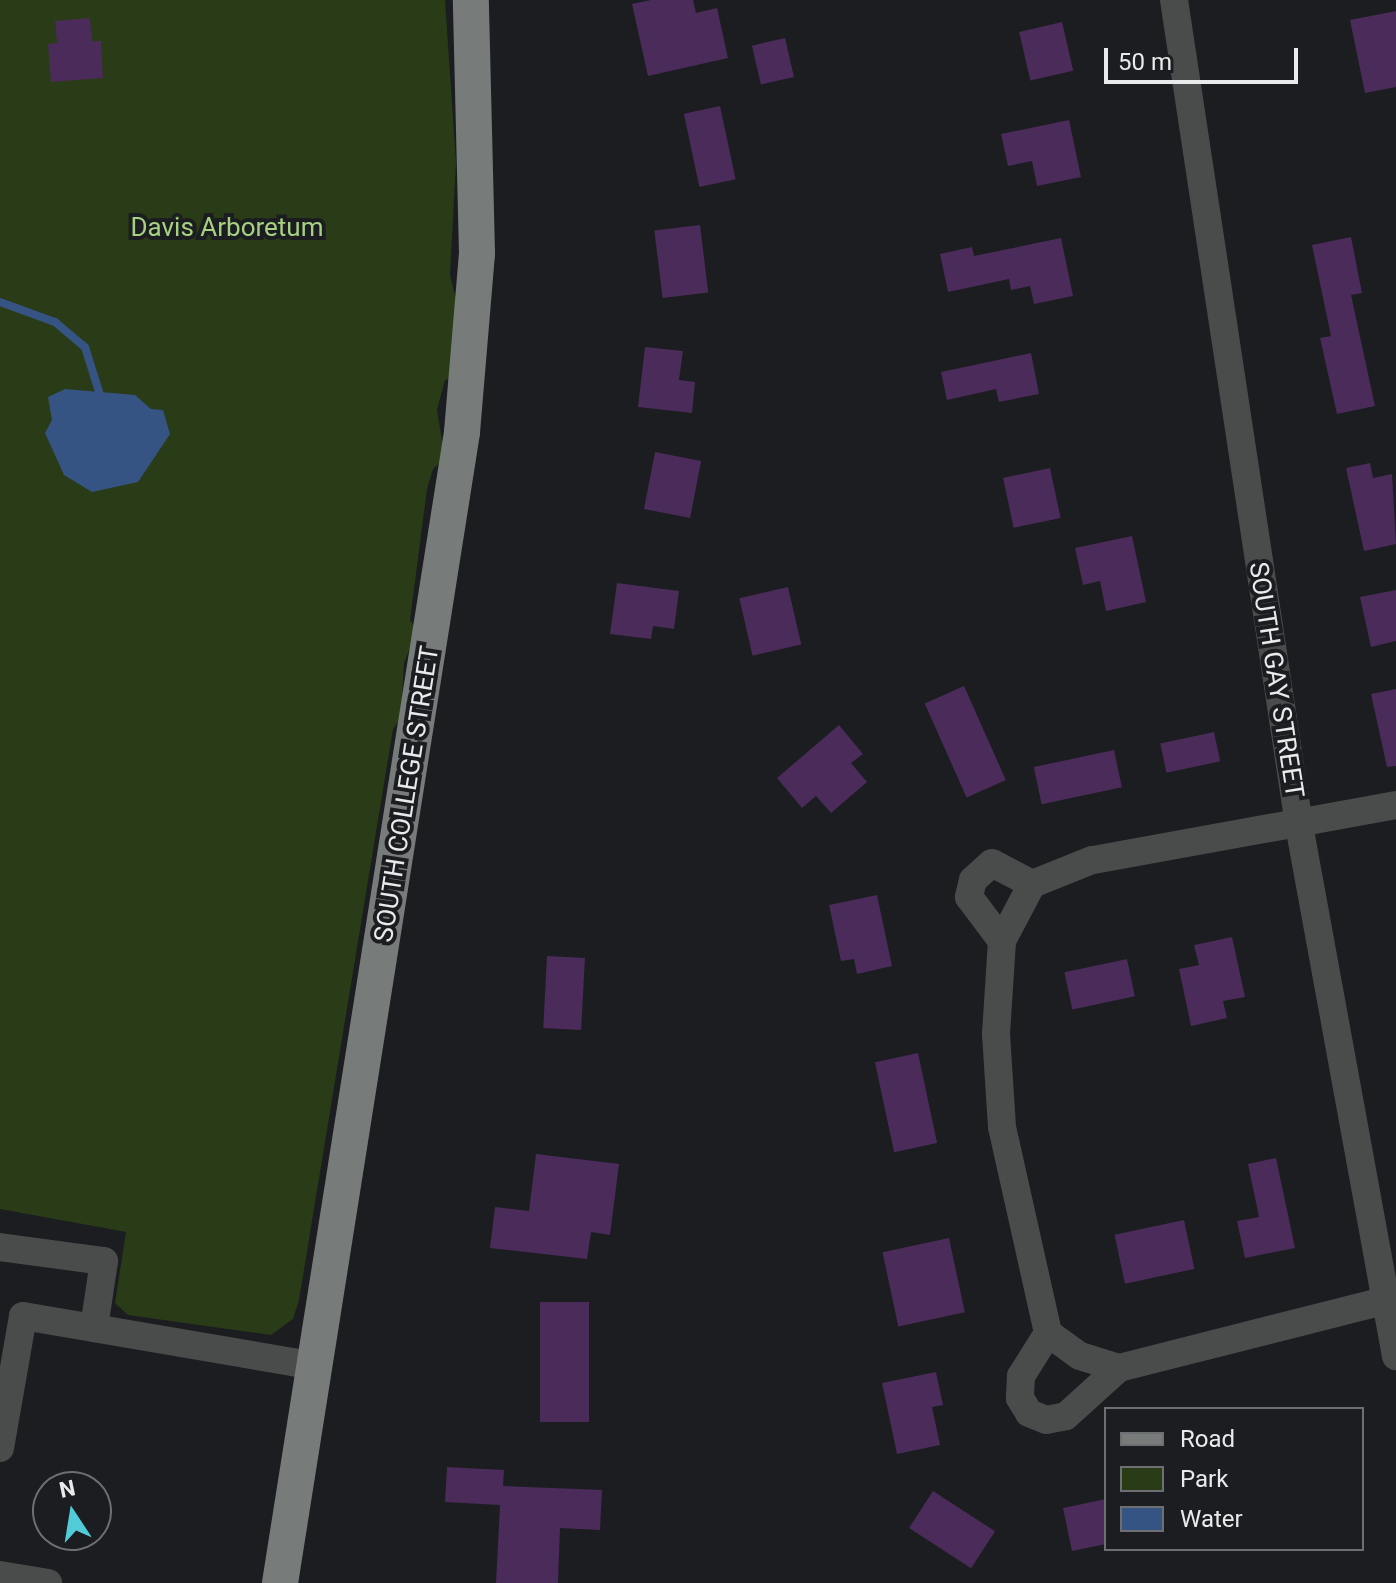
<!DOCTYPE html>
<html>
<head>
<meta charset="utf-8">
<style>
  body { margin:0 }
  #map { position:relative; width:1396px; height:1583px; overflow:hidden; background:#1b1d20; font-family:Roboto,sans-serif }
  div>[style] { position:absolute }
  .green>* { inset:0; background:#293b17 }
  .water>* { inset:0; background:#355483 }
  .stream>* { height:8px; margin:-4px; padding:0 4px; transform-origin:4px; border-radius:4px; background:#355483 }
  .building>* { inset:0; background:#4b2b59; transform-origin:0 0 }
  .minor>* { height:28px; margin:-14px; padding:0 14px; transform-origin:14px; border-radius:14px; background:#4a4c4c }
  .major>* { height:36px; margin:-18px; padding:0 18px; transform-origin:18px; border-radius:18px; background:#777c7b }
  span { translate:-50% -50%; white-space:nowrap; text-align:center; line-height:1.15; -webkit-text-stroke:8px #1b1d20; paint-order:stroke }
  .park-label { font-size:26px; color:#a6d181 }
  .street-label { font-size:26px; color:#e9eaec }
  .legend { position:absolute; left:1104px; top:1407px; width:260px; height:144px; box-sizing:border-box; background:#1b1d20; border:2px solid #6d6f72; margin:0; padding:10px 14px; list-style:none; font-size:24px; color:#e9eaec }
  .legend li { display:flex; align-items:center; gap:16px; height:40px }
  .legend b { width:40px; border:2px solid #6d6f72 }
  .north { position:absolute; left:32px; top:1471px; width:80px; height:80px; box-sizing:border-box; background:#1b1d20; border:2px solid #6d6f72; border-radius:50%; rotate:348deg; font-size:22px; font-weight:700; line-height:32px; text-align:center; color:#e9eaec }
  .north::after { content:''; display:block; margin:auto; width:28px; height:36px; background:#52cbd8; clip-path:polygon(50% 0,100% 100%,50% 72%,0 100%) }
  .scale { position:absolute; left:1104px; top:48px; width:194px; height:36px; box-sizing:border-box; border:4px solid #e9eaec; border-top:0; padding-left:10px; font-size:24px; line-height:28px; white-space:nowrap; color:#e9eaec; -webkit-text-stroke:6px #1b1d20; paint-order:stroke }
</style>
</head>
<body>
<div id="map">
  <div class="green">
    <div style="clip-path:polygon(0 0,445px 0,456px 163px,450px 275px,462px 325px,465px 374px,445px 380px,437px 410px,445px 458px,433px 469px,427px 489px,410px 620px,417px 630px,404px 663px,401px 718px,393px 729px,299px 1300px,293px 1319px,271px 1335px,128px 1315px,115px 1303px,126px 1232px,0 1209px)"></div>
  </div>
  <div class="water">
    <div style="clip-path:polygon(65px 389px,135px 395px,151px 409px,163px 410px,170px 434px,138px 482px,92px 492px,64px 475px,45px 433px,52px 420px,48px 397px)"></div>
  </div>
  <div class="stream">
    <div style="left:0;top:302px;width:59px;rotate:20deg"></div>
    <div style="left:55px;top:322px;width:39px;rotate:40deg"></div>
    <div style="left:85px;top:347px;width:50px;rotate:72.6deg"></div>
  </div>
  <div class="building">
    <div style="clip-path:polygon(651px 0,693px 0,696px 13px,717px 8px,728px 58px,648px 76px,632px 4px)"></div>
    <div style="clip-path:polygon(1396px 11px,1396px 87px,1365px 93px,1350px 20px)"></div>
    <div style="clip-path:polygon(90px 18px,92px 41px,101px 41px,103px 78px,51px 82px,48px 44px,57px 43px,55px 21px)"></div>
    <div style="left:1062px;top:22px;width:50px;height:44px;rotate:77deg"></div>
    <div style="left:785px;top:38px;width:40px;height:34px;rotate:77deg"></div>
    <div style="left:720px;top:106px;width:75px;height:37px;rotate:78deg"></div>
    <div style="clip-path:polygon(1069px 120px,1081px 177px,1037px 186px,1032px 161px,1008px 166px,1001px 134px)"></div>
    <div style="left:700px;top:225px;width:68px;height:46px;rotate:83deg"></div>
    <div style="clip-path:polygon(1351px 237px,1362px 293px,1351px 295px,1375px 406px,1337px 414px,1320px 338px,1331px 336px,1312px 245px)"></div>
    <div style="clip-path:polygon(1061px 238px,1073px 296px,1034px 304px,1030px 286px,1011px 290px,1009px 279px,948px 292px,940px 254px,972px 247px,974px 256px)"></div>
    <div style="clip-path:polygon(645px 347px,683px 351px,679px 380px,695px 382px,692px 413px,638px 407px)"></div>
    <div style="clip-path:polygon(1031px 353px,1039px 394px,999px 402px,996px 389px,947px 400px,941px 372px)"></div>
    <div style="left:655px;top:452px;width:47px;height:58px;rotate:11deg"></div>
    <div style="clip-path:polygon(1370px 463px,1373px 478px,1392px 474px,1396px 544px,1364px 551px,1346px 468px)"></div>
    <div style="left:1050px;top:468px;width:51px;height:48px;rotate:78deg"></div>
    <div style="clip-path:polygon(1132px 536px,1146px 602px,1106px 611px,1100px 581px,1083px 585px,1075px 548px)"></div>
    <div style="clip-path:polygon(617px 583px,679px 591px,674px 629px,653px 626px,651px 639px,610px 634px)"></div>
    <div style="left:788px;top:587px;width:59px;height:50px;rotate:77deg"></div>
    <div style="clip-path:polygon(1396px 590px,1396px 641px,1371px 647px,1360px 597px)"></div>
    <div style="left:964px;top:686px;width:103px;height:43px;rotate:66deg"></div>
    <div style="clip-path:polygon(1396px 689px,1396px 766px,1387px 767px,1371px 694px)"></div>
    <div style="clip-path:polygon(839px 725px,863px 754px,851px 763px,867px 782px,831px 813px,816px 796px,802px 808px,777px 778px)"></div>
    <div style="left:1214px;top:732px;width:30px;height:55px;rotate:78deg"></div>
    <div style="left:1114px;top:750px;width:38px;height:82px;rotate:78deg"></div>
    <div style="clip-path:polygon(877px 895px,892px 966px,857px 974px,854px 959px,841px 961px,829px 905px)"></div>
    <div style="clip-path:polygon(1232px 937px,1245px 997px,1223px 1001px,1227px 1018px,1191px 1026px,1179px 969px,1199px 965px,1194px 945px)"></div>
    <div style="left:547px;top:956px;width:38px;height:72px;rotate:3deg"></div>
    <div style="left:1127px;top:959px;width:38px;height:64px;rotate:78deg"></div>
    <div style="left:918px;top:1053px;width:92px;height:44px;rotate:78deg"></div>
    <div style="clip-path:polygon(536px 1154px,619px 1164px,610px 1235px,591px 1232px,587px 1259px,490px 1248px,495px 1207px,529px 1211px)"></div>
    <div style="clip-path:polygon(1276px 1158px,1295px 1248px,1245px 1258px,1237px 1221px,1259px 1217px,1248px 1164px)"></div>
    <div style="left:1184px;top:1220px;width:50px;height:71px;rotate:78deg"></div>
    <div style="left:949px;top:1238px;width:76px;height:68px;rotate:78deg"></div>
    <div style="left:589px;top:1302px;width:120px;height:49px;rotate:90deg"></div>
    <div style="clip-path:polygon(936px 1372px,943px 1405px,932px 1407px,940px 1445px,897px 1454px,882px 1383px)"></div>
    <div style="clip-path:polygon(447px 1467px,504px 1470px,503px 1486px,602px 1490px,600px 1530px,560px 1528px,558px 1583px,496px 1583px,500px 1505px,445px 1502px)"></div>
    <div style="left:933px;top:1491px;width:74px;height:44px;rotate:33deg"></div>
    <div style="clip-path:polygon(1106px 1499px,1106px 1544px,1072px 1551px,1063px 1508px)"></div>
  </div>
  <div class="minor">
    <div style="left:1174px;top:0;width:834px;rotate:81.38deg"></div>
    <div style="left:1299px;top:825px;width:540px;rotate:79.65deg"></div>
    <div style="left:1396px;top:805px;width:309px;rotate:169.7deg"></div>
    <div style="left:1092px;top:860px;width:65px;rotate:158.2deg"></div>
    <div style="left:1032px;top:884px;width:64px;rotate:117.8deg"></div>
    <div style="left:1002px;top:941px;width:93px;rotate:93.7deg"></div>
    <div style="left:996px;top:1034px;width:93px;rotate:86.3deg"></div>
    <div style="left:1002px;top:1127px;width:211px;rotate:77.4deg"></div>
    <div style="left:1048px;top:1333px;width:39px;rotate:36deg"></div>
    <div style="left:1080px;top:1356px;width:41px;rotate:17.1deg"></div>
    <div style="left:1119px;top:1368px;width:286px;rotate:-14.2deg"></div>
    <div style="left:1002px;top:941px;width:55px;rotate:-126.9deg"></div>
    <div style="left:969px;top:897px;width:17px;rotate:-77deg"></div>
    <div style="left:973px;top:880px;width:25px;rotate:-42deg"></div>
    <div style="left:992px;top:863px;width:45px;rotate:27.7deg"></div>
    <div style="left:0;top:1247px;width:105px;rotate:7.7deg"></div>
    <div style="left:104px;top:1261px;width:68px;rotate:98.5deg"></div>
    <div style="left:1048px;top:1333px;width:51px;rotate:122.1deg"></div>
    <div style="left:1021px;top:1376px;width:22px;rotate:93deg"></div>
    <div style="left:1020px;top:1398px;width:17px;rotate:59deg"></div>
    <div style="left:1029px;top:1413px;width:18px;rotate:22deg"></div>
    <div style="left:1046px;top:1420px;width:20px;rotate:-11deg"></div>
    <div style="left:1066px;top:1416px;width:72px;rotate:-42.2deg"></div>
    <div style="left:0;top:1448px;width:134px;rotate:-80.1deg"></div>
    <div style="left:23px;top:1316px;width:296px;rotate:9.7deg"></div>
    <div style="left:0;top:1575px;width:49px;rotate:9.5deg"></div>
  </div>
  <div class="major">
    <div style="left:280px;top:1583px;width:1165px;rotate:-81.01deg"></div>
    <div style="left:462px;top:432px;width:180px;rotate:-85.2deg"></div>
    <div style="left:477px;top:253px;width:253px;rotate:-91.4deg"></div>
  </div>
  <div class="park-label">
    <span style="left:227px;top:228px">Davis Arboretum</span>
  </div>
  <div class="street-label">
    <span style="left:1276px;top:680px;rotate:81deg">SOUTH GAY STREET</span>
    <span style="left:407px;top:794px;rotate:-81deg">SOUTH COLLEGE STREET</span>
  </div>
  <ul class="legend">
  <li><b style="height:10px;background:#777c7b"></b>Road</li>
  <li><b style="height:22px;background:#293b17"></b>Park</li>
  <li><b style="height:22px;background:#355483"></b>Water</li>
  </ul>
  <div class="north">N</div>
  <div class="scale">50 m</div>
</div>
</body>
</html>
